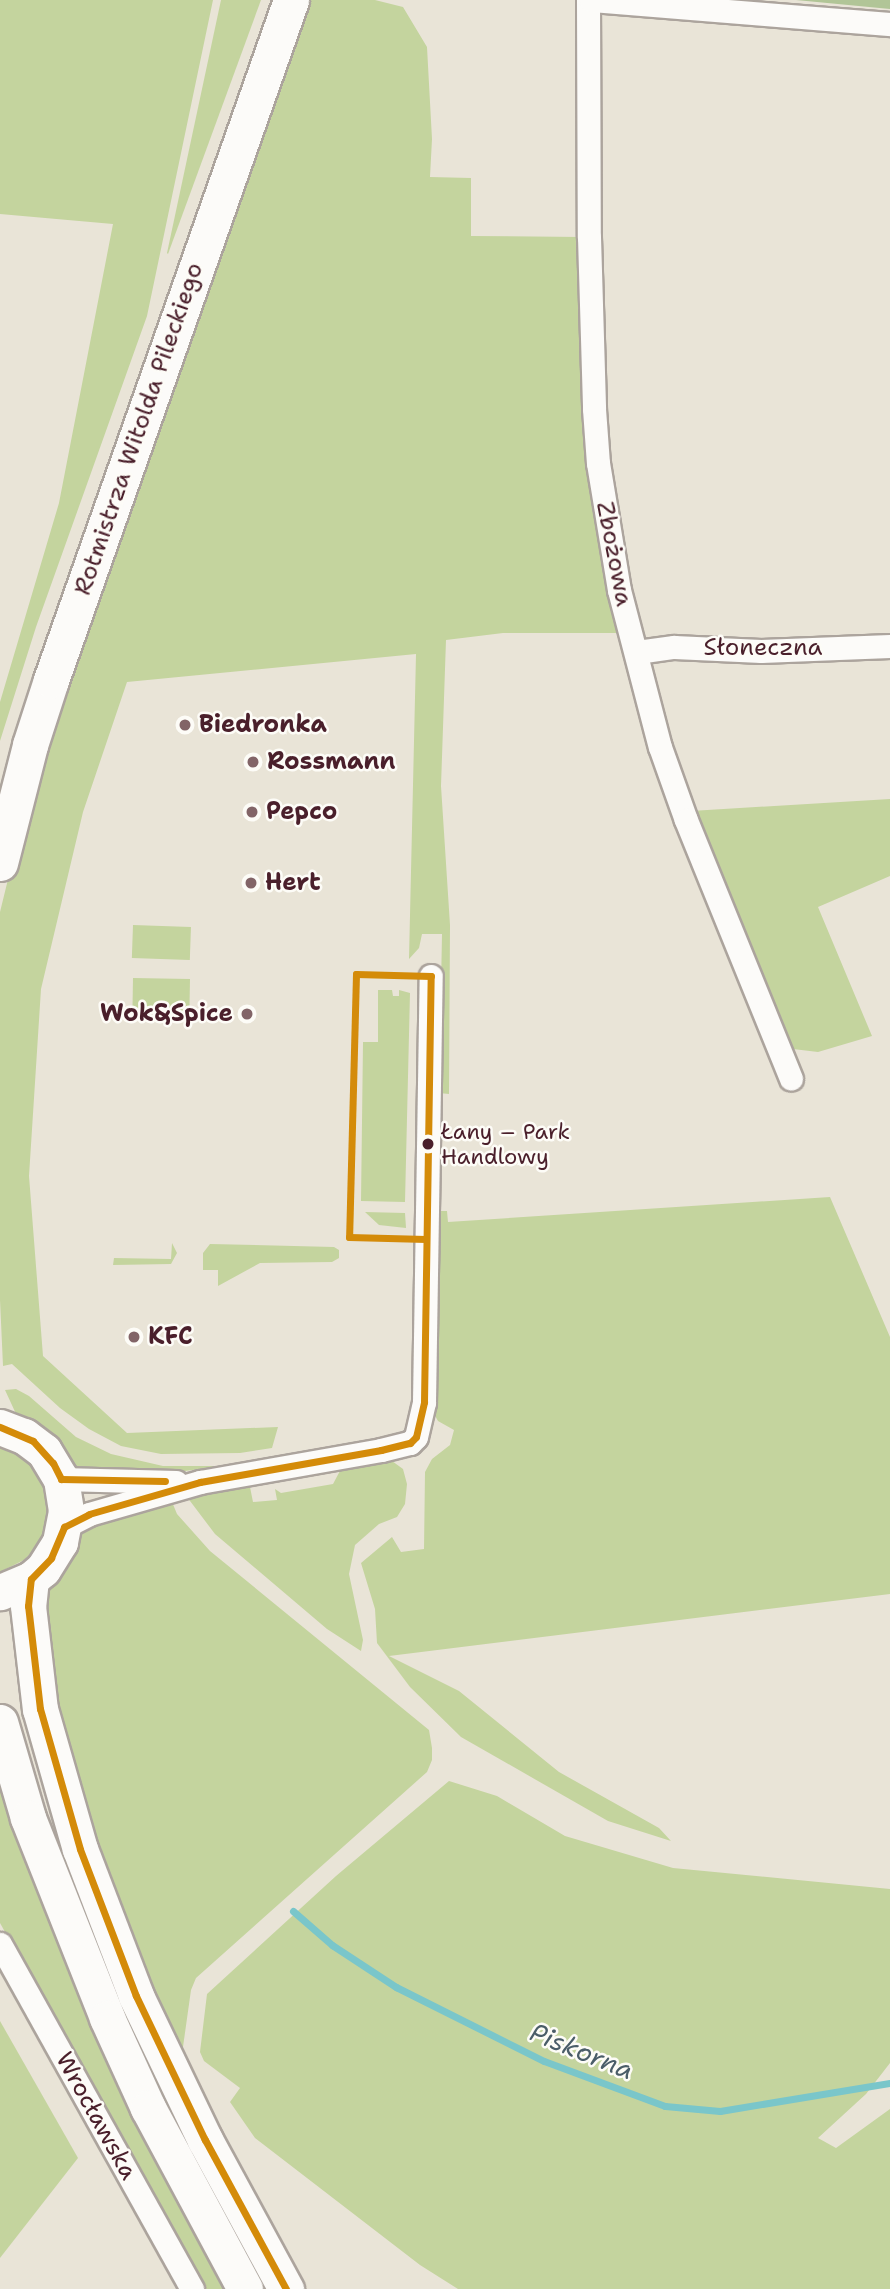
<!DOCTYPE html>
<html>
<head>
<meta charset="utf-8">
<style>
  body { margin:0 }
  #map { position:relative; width:890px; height:2289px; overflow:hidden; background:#e9e4d7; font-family:"Shantell Sans",sans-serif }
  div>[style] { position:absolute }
  .green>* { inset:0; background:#c4d49e; transform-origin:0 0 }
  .forest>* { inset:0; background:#b1c597 }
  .stream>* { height:7px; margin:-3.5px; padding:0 3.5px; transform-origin:3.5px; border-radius:3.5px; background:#7ac6ca }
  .roads { filter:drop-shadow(2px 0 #aca49d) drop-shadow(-2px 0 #aca49d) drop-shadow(0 2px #aca49d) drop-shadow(0 -2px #aca49d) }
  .minor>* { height:23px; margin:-11.5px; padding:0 11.5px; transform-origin:11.5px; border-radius:11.5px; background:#fcfbf9 }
  .primary>* { height:35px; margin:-17.5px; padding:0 17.5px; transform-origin:17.5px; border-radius:17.5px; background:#fcfbf9 }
  .bus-1>* { height:7px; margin:-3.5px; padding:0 3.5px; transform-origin:3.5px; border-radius:3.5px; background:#d48b09 }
  .dots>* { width:19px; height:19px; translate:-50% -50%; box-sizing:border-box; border:4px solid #fdfcf7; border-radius:50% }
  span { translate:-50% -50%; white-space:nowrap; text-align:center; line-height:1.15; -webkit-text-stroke:5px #fdfcf7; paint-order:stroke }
  .bus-label { font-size:22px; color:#4a1f2b }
  .left { translate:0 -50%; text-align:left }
  .street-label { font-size:24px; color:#4a1f2b }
  .poi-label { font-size:24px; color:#4a1f2b; font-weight:700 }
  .right { translate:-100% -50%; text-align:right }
  .water-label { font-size:26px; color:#4a5d68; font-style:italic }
</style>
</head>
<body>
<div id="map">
  <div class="green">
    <div style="clip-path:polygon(0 0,213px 0,147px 316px,36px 627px,0 741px,0 702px,59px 503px,113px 224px,0 214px)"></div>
    <div style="clip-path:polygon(221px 0,261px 0,168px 254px,167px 253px)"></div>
    <div style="clip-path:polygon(306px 0,375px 0,403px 7px,427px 47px,432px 139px,430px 177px,471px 178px,471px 236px,581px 237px,621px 633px,503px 633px,446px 640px,441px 786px,450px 925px,449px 1094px,439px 1093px,442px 934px,422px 934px,419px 948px,409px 959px,416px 654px,127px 682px,83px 812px,41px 989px,29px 1176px,43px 1356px,127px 1433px,278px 1427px,272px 1448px,240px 1453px,161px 1454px,121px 1446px,89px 1429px,60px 1408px,12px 1364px,3px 1366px,0 1300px,0 912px,35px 769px)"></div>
    <div style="clip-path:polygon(890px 799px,890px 876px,818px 907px,872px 1036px,818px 1052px,793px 1049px,778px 1033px,691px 811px)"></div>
    <div style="left:133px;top:925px;width:58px;height:33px;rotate:2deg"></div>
    <div style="left:133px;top:978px;width:57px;height:33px;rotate:1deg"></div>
    <div style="clip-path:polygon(378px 990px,392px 990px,393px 996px,399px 996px,399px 990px,410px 993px,405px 1202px,361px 1201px,363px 1042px,378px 1042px)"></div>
    <div style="clip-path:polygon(830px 1197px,890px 1337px,890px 1594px,389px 1656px,459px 1691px,559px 1772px,659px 1828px,671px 1841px,608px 1821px,461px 1737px,410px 1687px,377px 1643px,375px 1609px,361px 1563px,392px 1537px,401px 1552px,424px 1549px,425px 1472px,432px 1459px,450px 1445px,454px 1430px,438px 1421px,434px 1414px,436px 1211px,447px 1211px,448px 1222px)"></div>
    <div style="clip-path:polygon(365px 1212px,405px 1213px,406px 1228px,379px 1225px)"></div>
    <div style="clip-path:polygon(172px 1243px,177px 1253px,171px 1264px,113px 1265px,114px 1258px,171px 1259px)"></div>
    <div style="clip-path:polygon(210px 1244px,334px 1247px,339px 1250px,339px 1258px,332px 1262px,260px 1263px,218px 1286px,218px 1270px,203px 1270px,203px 1253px)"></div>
    <div style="clip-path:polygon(16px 1389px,29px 1396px,76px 1437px,111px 1454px,163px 1466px,221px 1466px,185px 1471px,83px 1472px,70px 1464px,17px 1416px,5px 1390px)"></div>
    <div style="clip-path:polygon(0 1445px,22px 1455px,32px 1465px,47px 1493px,49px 1509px,42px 1538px,33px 1551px,24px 1560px,0 1572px)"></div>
    <div style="clip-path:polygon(392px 1461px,403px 1469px,407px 1484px,405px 1504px,397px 1517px,379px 1524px,355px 1545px,349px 1574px,363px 1640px,361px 1651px,327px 1629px,215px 1534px,187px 1497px,250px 1487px,253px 1502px,277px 1500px,275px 1489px,281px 1493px,333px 1484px,341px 1469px)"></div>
    <div style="clip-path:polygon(172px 1502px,177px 1514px,210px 1551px,429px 1730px,432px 1748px,432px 1760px,427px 1772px,196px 1978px,191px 1990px,182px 2054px,126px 1938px,54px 1720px,42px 1597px,76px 1534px,86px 1525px,108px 1516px)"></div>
    <div style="clip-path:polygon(0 1753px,230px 2289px,204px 2289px,0 1923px)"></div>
    <div style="clip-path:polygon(449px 1781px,497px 1796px,565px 1836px,673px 1868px,890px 1889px,890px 2063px,866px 2094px,818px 2138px,836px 2148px,890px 2109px,890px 2289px,458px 2289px,420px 2265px,255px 2138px,230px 2102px,240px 2088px,204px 2061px,200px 2052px,207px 1994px,336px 1876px)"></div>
    <div style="clip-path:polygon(0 2021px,78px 2158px,0 2258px)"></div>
  </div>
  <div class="forest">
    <div style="clip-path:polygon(796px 0,890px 0,890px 9px)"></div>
  </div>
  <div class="stream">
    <div style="left:293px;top:1911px;width:52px;rotate:41.1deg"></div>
    <div style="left:332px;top:1945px;width:77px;rotate:33.3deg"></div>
    <div style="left:396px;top:1987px;width:165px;rotate:26.6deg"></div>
    <div style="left:544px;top:2061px;width:129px;rotate:20.4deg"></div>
    <div style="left:665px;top:2106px;width:55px;rotate:5.2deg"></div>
    <div style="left:720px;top:2111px;width:172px;rotate:-9.4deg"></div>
  </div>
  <div class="roads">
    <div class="minor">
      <div style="left:588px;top:0;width:237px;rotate:89.8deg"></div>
      <div style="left:589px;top:237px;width:172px;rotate:88.3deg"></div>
      <div style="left:594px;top:409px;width:54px;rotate:85.8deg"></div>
      <div style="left:598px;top:463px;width:129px;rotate:80.6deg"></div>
      <div style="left:619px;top:590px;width:162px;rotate:75.4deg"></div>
      <div style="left:660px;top:747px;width:77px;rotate:70.4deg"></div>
      <div style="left:686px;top:820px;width:279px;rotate:67.9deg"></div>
      <div style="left:591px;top:0;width:300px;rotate:4.6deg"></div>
      <div style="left:637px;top:652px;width:37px;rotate:-8deg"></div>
      <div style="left:674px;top:647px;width:87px;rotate:2.6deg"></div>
      <div style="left:761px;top:651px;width:129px;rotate:-2.2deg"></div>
      <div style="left:61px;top:1479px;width:115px;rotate:1.5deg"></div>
      <div style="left:64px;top:1527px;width:28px;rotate:-27deg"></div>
      <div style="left:89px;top:1514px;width:116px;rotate:-16.1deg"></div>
      <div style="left:200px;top:1482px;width:184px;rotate:-10deg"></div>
      <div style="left:381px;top:1450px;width:30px;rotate:-14deg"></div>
      <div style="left:410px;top:1443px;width:8px;rotate:-45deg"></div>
      <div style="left:416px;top:1437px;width:36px;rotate:-77deg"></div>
      <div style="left:424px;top:1402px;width:426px;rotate:-89.1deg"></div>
      <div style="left:0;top:1944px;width:395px;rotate:60.9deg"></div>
    </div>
    <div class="primary">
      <div style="left:0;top:863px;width:122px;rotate:-75.7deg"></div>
      <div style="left:30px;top:745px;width:68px;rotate:-72.1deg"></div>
      <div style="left:51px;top:680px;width:721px;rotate:-70.56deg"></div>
      <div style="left:0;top:1427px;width:26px;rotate:21deg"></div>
      <div style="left:24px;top:1436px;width:25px;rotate:37deg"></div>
      <div style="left:44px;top:1451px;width:33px;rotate:59deg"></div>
      <div style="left:61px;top:1479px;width:32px;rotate:81deg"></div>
      <div style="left:66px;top:1511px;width:32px;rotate:101deg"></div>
      <div style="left:60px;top:1542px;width:32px;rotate:122deg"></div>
      <div style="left:43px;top:1569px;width:16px;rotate:140deg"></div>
      <div style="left:31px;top:1579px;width:34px;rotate:157deg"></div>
      <div style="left:31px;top:1579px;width:27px;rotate:96deg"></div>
      <div style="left:28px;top:1606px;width:104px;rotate:83.4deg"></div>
      <div style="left:40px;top:1709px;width:146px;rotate:74.1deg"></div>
      <div style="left:80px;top:1849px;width:157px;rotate:69.1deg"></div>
      <div style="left:136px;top:1996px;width:160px;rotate:64.4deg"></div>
      <div style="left:205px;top:2140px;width:170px;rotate:61.5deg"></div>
      <div style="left:0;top:1722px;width:100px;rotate:73.7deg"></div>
      <div style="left:28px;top:1818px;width:215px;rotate:68.4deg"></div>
      <div style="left:107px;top:2018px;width:99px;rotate:65.5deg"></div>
      <div style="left:148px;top:2108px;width:205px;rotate:61.8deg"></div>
    </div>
  </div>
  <div class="bus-1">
    <div style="left:0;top:1427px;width:36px;rotate:23deg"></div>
    <div style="left:33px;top:1441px;width:30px;rotate:48deg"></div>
    <div style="left:53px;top:1463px;width:18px;rotate:63deg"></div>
    <div style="left:61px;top:1479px;width:104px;rotate:1.1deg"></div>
    <div style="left:286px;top:2289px;width:170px;rotate:-118.5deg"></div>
    <div style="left:205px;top:2140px;width:160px;rotate:-115.6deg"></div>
    <div style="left:136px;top:1996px;width:157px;rotate:-110.9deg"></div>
    <div style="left:80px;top:1849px;width:146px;rotate:-105.9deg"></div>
    <div style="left:40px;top:1709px;width:104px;rotate:-96.6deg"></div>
    <div style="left:28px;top:1606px;width:27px;rotate:-84deg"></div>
    <div style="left:31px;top:1579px;width:29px;rotate:-46deg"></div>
    <div style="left:51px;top:1558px;width:34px;rotate:-67deg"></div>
    <div style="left:64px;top:1527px;width:28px;rotate:-27deg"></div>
    <div style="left:89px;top:1514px;width:116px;rotate:-16.1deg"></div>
    <div style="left:200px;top:1482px;width:184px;rotate:-10deg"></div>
    <div style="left:381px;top:1450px;width:30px;rotate:-14deg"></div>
    <div style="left:410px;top:1443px;width:8px;rotate:-45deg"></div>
    <div style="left:416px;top:1437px;width:36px;rotate:-77deg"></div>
    <div style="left:424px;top:1402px;width:426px;rotate:-89.1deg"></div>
    <div style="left:431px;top:976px;width:75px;rotate:-178.5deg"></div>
    <div style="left:356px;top:974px;width:263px;rotate:91.5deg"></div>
    <div style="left:349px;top:1237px;width:77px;rotate:1.5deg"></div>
  </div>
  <div class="dots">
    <div style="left:185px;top:725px;background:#826467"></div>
    <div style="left:253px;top:762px;background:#826467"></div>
    <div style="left:252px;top:812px;background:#826467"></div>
    <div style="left:251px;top:883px;background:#826467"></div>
    <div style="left:247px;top:1014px;background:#826467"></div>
    <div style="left:428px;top:1144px;background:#4a1f2b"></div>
    <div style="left:134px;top:1337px;background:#826467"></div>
  </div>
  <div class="bus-label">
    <span class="left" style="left:441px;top:1144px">Łany – Park<br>Handlowy</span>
  </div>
  <div class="street-label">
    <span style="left:139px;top:429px;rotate:-71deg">Rotmistrza Witolda Pileckiego</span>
    <span style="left:614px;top:554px;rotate:79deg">Zbożowa</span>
    <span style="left:763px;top:648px">Słoneczna</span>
    <span style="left:96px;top:2116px;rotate:61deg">Wrocławska</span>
  </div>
  <div class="poi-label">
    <span class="left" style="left:199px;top:725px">Biedronka</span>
    <span class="left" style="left:267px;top:762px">Rossmann</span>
    <span class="left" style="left:266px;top:812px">Pepco</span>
    <span class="left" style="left:265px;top:883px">Hert</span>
    <span class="right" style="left:233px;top:1014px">Wok&amp;Spice</span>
    <span class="left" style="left:148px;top:1337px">KFC</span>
  </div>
  <div class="water-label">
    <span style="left:582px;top:2051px;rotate:22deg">Piskorna</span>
  </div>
</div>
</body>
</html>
